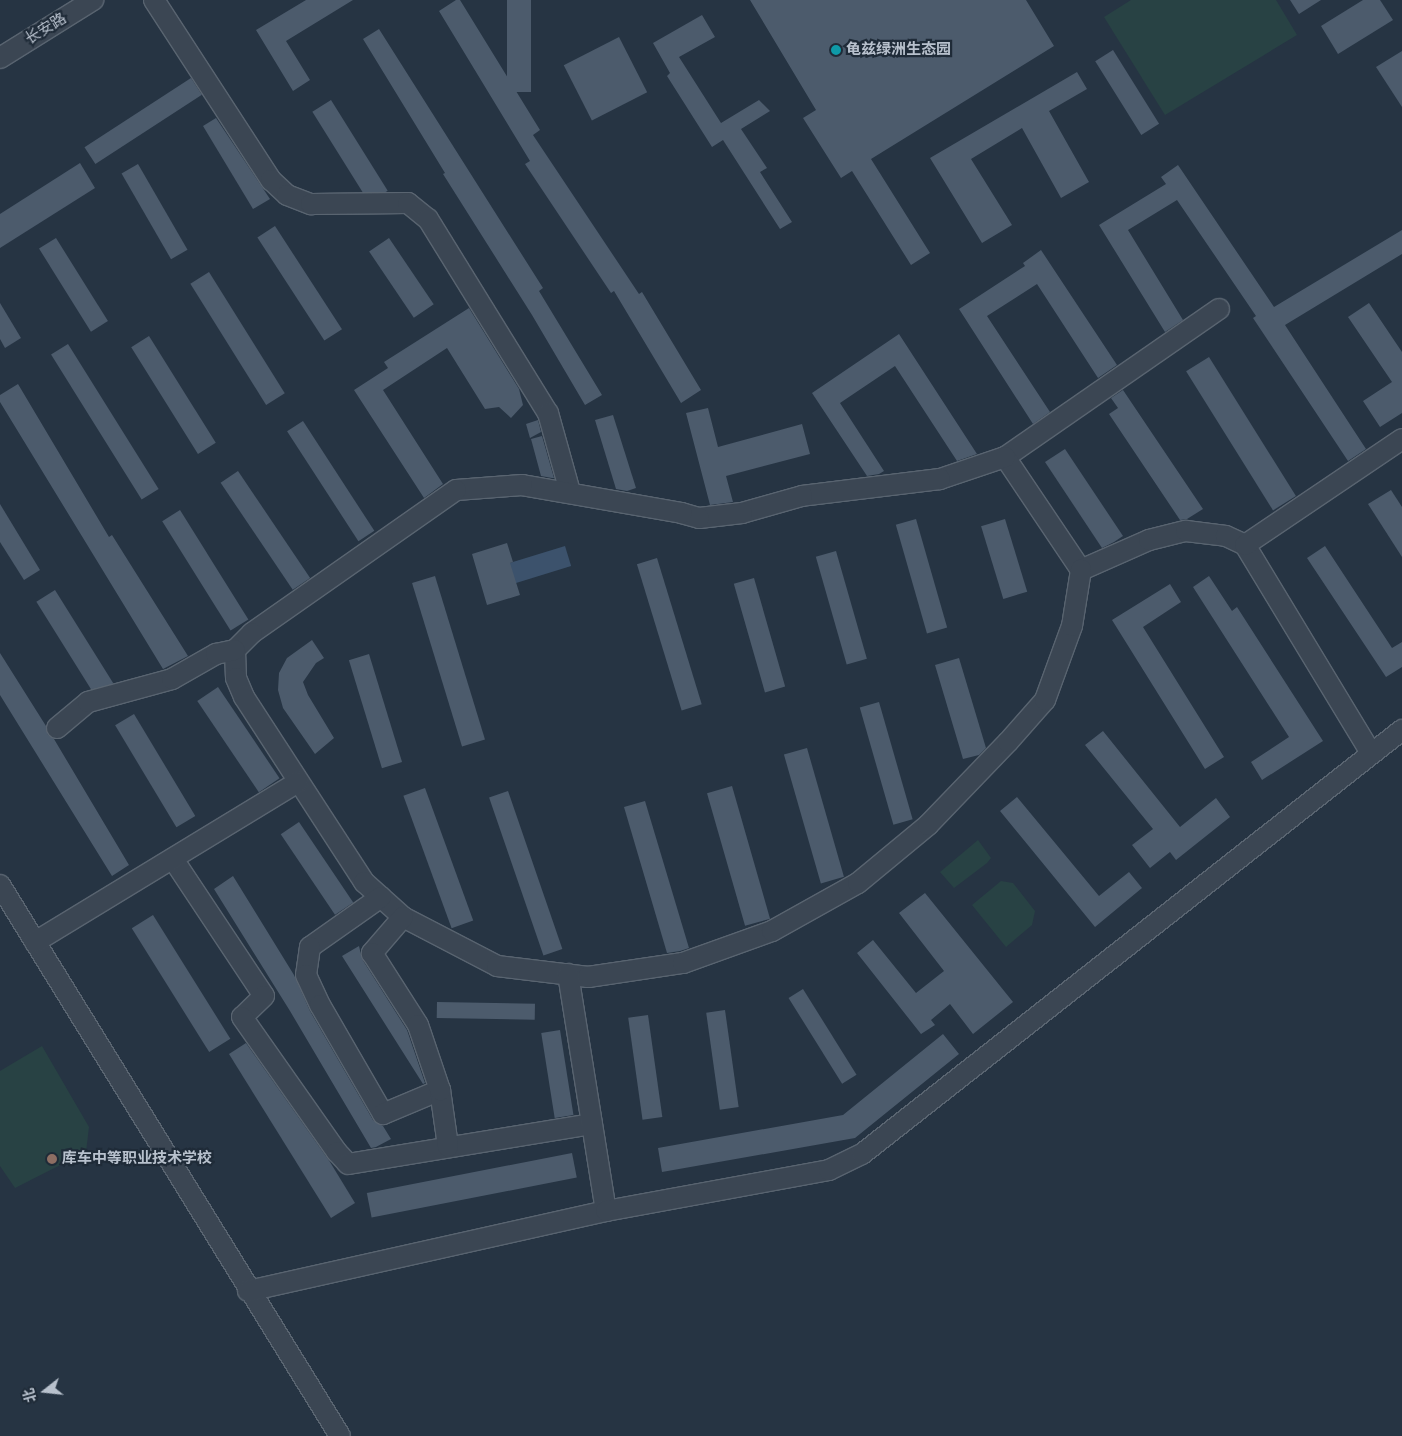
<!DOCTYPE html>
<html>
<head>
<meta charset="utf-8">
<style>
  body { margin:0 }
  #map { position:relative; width:1402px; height:1436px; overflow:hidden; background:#263443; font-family:"Fira Sans Condensed","Noto Sans SC",sans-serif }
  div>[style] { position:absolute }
  .green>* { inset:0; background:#284244 }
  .water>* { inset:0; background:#3c526c; transform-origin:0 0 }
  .building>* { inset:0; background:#4c5b6c; transform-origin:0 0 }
  .roads { filter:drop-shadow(1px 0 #596470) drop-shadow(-1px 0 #596470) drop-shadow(0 1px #596470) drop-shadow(0 -1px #596470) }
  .minor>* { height:20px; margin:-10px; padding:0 10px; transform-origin:10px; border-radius:10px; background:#3b4653 }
  .dots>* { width:14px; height:14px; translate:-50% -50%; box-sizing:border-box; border:2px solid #1f2b38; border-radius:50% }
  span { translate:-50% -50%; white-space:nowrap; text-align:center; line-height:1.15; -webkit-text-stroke:4.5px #1f2b38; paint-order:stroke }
  .street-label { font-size:15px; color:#b8c1cd }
  .poi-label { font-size:15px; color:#b8c1cd; font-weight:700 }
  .left { translate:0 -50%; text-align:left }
  .north { position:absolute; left:20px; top:1366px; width:50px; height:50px; -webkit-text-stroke:4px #1f2b38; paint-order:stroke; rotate:254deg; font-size:14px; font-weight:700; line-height:20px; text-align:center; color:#b8c1cd }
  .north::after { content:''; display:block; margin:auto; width:18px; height:22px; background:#b8c1cd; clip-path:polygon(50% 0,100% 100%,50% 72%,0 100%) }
</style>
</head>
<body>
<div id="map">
  <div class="green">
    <div style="clip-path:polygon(1131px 0,1276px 0,1297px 35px,1165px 115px,1104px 17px)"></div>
    <div style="clip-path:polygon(978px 840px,991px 858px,987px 863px,954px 888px,940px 872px)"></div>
    <div style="clip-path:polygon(1001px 881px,1013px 883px,1035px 911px,1032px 925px,1006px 947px,972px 905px)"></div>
    <div style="clip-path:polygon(42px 1046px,89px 1127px,86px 1152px,15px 1188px,0 1166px,0 1071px)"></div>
  </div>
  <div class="water">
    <div style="left:565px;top:546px;width:21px;height:74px;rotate:73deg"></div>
  </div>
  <div class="building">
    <div style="clip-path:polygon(306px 0,353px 0,286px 41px,310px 80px,293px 91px,256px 30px)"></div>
    <div style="clip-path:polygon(456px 0,460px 0,540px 130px,533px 135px,639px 294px,642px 292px,701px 390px,681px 403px,614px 291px,611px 293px,525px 164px,530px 161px,439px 11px)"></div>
    <div style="left:507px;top:0;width:24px;height:92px"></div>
    <div style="clip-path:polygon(750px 0,1026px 0,1054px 46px,871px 159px,930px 253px,911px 265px,852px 171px,841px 178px,803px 118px,816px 110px)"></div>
    <div style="clip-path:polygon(1290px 0,1321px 0,1299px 14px)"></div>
    <div style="clip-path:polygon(1363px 0,1380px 0,1393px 20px,1338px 54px,1321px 26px)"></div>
    <div style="clip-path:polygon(702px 15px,715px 37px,679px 57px,721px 123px,759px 100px,770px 111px,741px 129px,767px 168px,760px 172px,792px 222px,780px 229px,723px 140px,712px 147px,667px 76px,670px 73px,653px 43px)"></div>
    <div style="clip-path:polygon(379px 29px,543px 288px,539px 291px,602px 395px,585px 405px,532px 315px,443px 174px,445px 173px,363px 39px)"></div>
    <div style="left:619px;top:37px;width:62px;height:62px;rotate:63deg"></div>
    <div style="left:1113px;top:50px;width:87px;height:21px;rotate:58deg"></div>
    <div style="clip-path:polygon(1402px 51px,1402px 107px,1376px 67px)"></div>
    <div style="clip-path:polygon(1077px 72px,1087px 89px,1049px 111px,1089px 182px,1061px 198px,1022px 128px,971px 159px,1012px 225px,982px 243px,930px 158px)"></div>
    <div style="left:191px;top:78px;width:20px;height:127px;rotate:57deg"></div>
    <div style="left:331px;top:100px;width:107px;height:22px;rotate:58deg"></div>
    <div style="clip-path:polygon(216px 118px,270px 199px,253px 209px,203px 126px)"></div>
    <div style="clip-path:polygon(80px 163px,95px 188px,0 248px,0 214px)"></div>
    <div style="left:138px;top:164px;width:99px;height:19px;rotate:60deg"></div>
    <div style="clip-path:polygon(1178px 165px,1274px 307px,1402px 230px,1402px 254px,1285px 325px,1366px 449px,1348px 461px,1253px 318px,1256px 316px,1177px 200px,1128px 230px,1183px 320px,1165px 332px,1099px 225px,1166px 184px,1161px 177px)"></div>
    <div style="left:275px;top:226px;width:123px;height:21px;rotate:57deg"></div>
    <div style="left:56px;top:238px;width:98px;height:20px;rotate:58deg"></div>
    <div style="left:389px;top:238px;width:80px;height:24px;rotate:56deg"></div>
    <div style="clip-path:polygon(1041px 250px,1117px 365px,1098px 378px,1037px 284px,987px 316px,1050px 412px,1033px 424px,959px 309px,1025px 266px,1023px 263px)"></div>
    <div style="left:209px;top:272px;width:143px;height:22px;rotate:58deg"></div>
    <div style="clip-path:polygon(0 303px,21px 338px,5px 348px,0 339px)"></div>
    <div style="clip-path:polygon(1369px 303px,1402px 352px,1402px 413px,1380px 427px,1363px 401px,1392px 382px,1348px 317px)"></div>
    <div style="clip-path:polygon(469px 308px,519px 389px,523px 405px,511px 418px,499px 407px,485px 409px,447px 348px,383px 390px,443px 484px,424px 498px,354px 390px,388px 368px,384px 362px)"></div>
    <div style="clip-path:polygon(899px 334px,977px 454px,957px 461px,895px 366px,840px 403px,884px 471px,879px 474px,867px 476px,812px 393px)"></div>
    <div style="left:149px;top:336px;width:126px;height:21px;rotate:58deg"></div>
    <div style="left:68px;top:344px;width:171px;height:20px;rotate:58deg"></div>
    <div style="left:1209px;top:357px;width:164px;height:27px;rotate:58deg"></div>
    <div style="clip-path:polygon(18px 384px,109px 537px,112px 535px,188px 656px,163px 669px,0 402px,0 395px)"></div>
    <div style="clip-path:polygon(1123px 390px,1203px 509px,1187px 519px,1180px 520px,1109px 414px,1118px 408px,1111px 398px)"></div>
    <div style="clip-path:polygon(708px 408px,718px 447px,802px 424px,810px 454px,726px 476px,733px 502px,710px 505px,686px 413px)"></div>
    <div style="clip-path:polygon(613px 415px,636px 488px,627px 491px,616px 489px,595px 420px)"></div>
    <div style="clip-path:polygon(538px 420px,541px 432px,530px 438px,526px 424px)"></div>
    <div style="left:303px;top:421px;width:131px;height:19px;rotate:57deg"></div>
    <div style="clip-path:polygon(542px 436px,554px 478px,552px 478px,541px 476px,531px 439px)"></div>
    <div style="clip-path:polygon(1065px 449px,1123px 536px,1114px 542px,1102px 548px,1045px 462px)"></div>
    <div style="left:238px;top:471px;width:129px;height:21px;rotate:56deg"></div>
    <div style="clip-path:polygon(1391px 490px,1402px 507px,1402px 557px,1368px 504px)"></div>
    <div style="clip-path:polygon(0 504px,40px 570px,24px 580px,0 542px)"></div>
    <div style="left:180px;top:510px;width:129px;height:21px;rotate:58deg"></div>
    <div style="left:916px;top:519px;width:113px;height:21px;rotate:74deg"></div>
    <div style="left:1005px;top:519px;width:76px;height:25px;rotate:73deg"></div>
    <div style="clip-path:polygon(507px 543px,513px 562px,510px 563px,520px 595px,487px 605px,472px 554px)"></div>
    <div style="clip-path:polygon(1325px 546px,1392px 648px,1402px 642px,1402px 667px,1386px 677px,1307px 558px)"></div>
    <div style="left:836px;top:551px;width:112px;height:21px;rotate:74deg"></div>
    <div style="left:657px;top:558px;width:153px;height:21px;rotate:73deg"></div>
    <div style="left:435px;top:576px;width:171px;height:24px;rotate:73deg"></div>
    <div style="clip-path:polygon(1209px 576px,1232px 611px,1237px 607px,1323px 741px,1262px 780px,1251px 762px,1289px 737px,1193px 587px)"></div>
    <div style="left:754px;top:578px;width:113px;height:21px;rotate:74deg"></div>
    <div style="clip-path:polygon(1170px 584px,1181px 602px,1143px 627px,1224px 757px,1205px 769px,1112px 620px)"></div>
    <div style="left:55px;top:590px;width:110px;height:22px;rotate:58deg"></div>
    <div style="clip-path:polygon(312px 640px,324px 658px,316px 663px,303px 682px,308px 695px,334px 738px,315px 754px,283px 708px,278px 690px,279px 673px,287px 658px)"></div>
    <div style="clip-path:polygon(0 653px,46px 726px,48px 735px,54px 739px,129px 865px,112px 876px,0 695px)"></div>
    <div style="left:369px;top:654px;width:113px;height:21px;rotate:73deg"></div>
    <div style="clip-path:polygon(959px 658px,986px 748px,979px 755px,963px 759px,935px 665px)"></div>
    <div style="left:218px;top:687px;width:110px;height:25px;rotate:56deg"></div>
    <div style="left:879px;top:702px;width:122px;height:20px;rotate:74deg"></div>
    <div style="left:134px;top:714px;width:119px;height:22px;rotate:59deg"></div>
    <div style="clip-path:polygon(1103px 731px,1180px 827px,1216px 798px,1230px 817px,1176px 860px,1170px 852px,1150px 868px,1132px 845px,1153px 829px,1085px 745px)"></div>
    <div style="left:807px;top:748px;width:134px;height:24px;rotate:74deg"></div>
    <div style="left:732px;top:786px;width:138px;height:26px;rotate:74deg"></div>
    <div style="left:425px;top:788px;width:141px;height:23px;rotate:70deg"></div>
    <div style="left:508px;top:791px;width:167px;height:20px;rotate:71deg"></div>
    <div style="clip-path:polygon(1017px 797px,1099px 896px,1129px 872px,1142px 888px,1095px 927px,1000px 811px)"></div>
    <div style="clip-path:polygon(645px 801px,689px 948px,680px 951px,667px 953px,624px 807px)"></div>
    <div style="left:299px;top:822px;width:97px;height:22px;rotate:56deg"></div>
    <div style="clip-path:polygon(233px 876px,294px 975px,310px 1011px,373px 1120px,383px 1126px,391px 1139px,376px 1147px,371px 1148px,290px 1011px,214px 889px)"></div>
    <div style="clip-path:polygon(925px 893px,1013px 1002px,973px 1034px,950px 1004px,931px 1020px,935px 1025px,921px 1034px,857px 953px,873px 940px,916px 993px,944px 971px,899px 913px)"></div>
    <div style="left:153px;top:915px;width:146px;height:25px;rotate:58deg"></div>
    <div style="clip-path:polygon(359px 946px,362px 959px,407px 1030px,425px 1083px,423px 1084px,342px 956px)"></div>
    <div style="left:803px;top:989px;width:101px;height:17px;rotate:58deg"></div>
    <div style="left:437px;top:1002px;width:98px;height:16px;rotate:1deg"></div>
    <div style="left:725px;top:1010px;width:98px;height:19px;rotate:82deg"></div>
    <div style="left:648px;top:1015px;width:103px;height:20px;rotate:82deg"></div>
    <div style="left:560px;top:1030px;width:86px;height:19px;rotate:81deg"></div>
    <div style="clip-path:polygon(943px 1034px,959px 1054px,855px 1138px,662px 1172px,658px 1148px,843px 1115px)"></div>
    <div style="clip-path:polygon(246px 1043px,330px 1162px,355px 1203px,331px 1218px,229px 1054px)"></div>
    <div style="left:572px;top:1153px;width:25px;height:209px;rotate:79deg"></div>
  </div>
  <div class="roads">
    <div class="minor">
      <div style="left:154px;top:0;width:215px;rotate:57deg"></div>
      <div style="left:271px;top:180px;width:22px;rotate:43deg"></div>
      <div style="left:287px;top:195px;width:26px;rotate:21deg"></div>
      <div style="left:311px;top:204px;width:97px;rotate:-0.6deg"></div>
      <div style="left:408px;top:203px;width:26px;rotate:39deg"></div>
      <div style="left:428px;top:219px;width:228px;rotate:58.3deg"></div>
      <div style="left:548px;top:413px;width:82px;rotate:74.4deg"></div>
      <div style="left:0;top:58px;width:110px;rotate:-31.9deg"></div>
      <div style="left:1219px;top:309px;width:260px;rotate:145.3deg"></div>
      <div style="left:1005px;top:457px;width:136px;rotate:56.1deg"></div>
      <div style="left:1081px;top:570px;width:74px;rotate:-23.8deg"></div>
      <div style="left:1149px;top:540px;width:38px;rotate:-14deg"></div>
      <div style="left:1186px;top:531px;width:40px;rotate:7.1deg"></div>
      <div style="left:1226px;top:536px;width:21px;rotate:25deg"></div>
      <div style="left:1245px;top:545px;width:243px;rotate:58.8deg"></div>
      <div style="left:1005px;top:457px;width:69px;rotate:161.3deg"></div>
      <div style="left:940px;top:479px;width:139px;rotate:173deg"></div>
      <div style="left:802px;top:496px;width:62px;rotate:164.2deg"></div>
      <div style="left:742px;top:513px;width:43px;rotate:173.4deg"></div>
      <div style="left:699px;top:518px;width:18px;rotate:-164deg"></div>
      <div style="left:682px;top:513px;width:162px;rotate:-170.1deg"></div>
      <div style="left:522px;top:485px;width:66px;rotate:175.7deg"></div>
      <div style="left:456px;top:490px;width:249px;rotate:145deg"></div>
      <div style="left:252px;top:633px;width:24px;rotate:135deg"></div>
      <div style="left:235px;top:650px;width:28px;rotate:88deg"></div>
      <div style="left:236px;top:678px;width:21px;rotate:67deg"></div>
      <div style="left:244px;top:697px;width:221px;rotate:57deg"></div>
      <div style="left:364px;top:882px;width:52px;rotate:41.9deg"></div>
      <div style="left:403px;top:917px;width:106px;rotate:27.5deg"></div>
      <div style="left:497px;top:966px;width:92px;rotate:6.9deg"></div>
      <div style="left:588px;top:977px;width:96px;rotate:-8.4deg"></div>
      <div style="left:683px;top:963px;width:95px;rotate:-19.8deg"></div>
      <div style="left:772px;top:931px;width:98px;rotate:-29.2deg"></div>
      <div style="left:858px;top:883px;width:91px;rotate:-39.6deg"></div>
      <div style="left:928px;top:825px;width:115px;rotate:-46.1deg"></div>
      <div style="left:1008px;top:742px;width:56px;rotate:-48.6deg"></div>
      <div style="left:1045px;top:700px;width:79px;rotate:-70deg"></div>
      <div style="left:1072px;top:626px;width:57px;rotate:-80.9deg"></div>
      <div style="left:1245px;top:545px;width:189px;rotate:-34deg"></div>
      <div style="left:57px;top:728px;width:40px;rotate:-40deg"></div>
      <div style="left:88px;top:702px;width:87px;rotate:-15.3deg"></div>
      <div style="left:172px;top:679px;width:51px;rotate:-29.6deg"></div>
      <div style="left:216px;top:654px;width:19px;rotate:-12deg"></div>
      <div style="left:173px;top:859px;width:164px;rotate:56.4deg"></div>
      <div style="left:264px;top:996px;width:30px;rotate:136deg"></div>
      <div style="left:242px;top:1017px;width:165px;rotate:54.9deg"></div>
      <div style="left:337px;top:1152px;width:16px;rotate:47deg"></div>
      <div style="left:348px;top:1164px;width:247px;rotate:-9.3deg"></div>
      <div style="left:0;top:885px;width:647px;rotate:58.32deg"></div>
      <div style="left:381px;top:897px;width:87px;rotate:144.8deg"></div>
      <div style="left:310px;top:947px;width:28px;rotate:98deg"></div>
      <div style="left:306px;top:975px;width:33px;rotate:65deg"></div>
      <div style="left:320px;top:1005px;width:126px;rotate:60deg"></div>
      <div style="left:383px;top:1114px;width:62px;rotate:-22.8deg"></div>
      <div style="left:440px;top:1090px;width:57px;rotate:81.9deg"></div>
      <div style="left:403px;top:917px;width:48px;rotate:130.7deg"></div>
      <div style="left:372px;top:953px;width:85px;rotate:57.4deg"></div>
      <div style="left:418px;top:1025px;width:69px;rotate:71.3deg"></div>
      <div style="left:35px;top:942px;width:308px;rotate:-31.3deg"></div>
      <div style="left:568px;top:974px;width:240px;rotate:80.9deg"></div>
      <div style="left:248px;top:1291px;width:367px;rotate:-12.6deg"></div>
      <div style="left:606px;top:1211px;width:227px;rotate:-10.4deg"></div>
      <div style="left:829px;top:1170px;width:37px;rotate:-26deg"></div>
      <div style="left:862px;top:1154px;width:687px;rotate:-38.14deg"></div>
    </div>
  </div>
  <div class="dots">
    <div style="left:836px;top:50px;background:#0f9aa8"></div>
    <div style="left:52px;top:1159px;background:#8d6e63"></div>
  </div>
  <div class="street-label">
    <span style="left:46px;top:29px;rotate:-32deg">长安路</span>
  </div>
  <div class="poi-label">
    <span class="left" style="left:846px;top:50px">龟兹绿洲生态园</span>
    <span class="left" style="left:62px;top:1159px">库车中等职业技术学校</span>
  </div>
  <div class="north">北</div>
</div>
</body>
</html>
